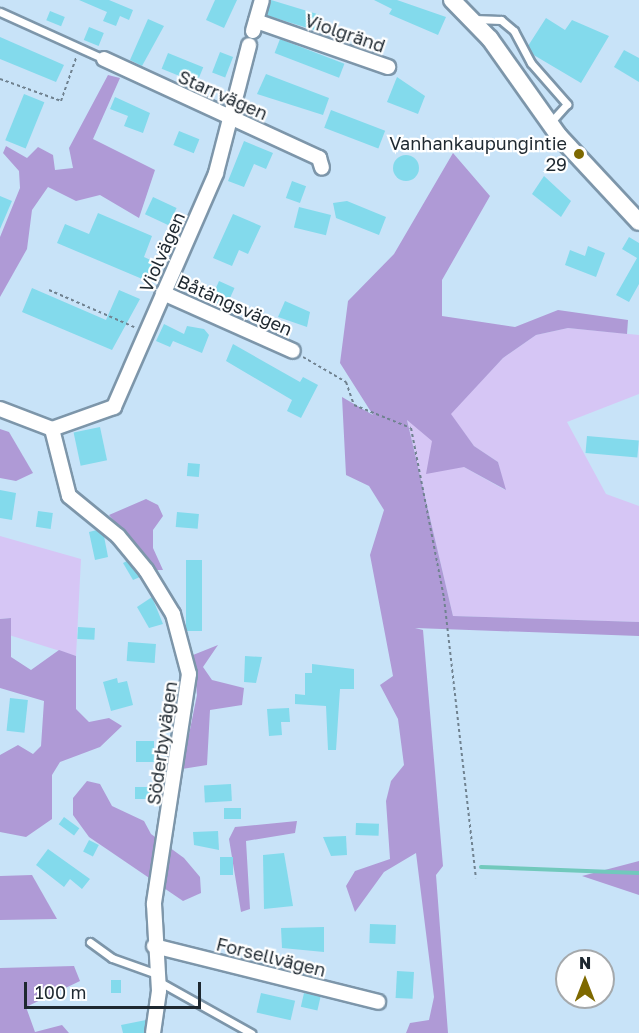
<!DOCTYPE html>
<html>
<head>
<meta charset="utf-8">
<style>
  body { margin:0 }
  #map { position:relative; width:639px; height:1033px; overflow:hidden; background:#c8e3f8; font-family:"Golos Text",sans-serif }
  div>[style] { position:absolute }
  .green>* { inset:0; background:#d6c6f5 }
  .forest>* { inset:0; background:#af9ad6 }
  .stream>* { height:4px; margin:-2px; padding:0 2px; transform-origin:2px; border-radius:2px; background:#71c9bc }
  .building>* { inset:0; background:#83daec; transform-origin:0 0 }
  .round { border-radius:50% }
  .path>* { height:2px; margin-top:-1px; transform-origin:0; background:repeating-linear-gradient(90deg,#708290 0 3px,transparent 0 6px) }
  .roads { filter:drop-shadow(2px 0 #7d96aa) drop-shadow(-2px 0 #7d96aa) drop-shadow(0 2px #7d96aa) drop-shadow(0 -2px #7d96aa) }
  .service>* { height:7px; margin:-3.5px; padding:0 3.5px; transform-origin:3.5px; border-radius:3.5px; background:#fff }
  .minor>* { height:14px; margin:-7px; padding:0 7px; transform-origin:7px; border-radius:7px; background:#fff }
  .tertiary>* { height:16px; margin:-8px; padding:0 8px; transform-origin:8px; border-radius:8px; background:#fff }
  .dots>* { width:16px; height:16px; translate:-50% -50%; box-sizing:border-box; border:3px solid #fff; border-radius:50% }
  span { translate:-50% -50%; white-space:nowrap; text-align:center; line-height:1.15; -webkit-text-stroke:4.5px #fff; paint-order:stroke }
  .street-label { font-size:18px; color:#1e2830 }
  .poi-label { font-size:18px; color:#1e2830 }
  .right { translate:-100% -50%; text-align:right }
  .north { position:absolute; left:555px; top:949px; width:60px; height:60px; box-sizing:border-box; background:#fff; border:2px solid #a5a9ac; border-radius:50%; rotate:0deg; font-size:16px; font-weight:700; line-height:24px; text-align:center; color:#1e2830 }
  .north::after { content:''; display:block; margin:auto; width:21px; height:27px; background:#7e6900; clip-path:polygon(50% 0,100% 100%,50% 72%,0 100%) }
  .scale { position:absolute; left:24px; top:982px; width:177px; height:27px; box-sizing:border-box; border:3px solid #1e2830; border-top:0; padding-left:8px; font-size:18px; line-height:21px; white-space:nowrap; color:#1e2830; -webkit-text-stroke:4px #fff; paint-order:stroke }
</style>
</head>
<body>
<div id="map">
  <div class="green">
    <div style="clip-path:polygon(568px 328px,639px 335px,639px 394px,567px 422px,606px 494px,639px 506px,639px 622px,453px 616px,407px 419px,464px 467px,505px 490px,498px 462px,474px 446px,450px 414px,503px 358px,536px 335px)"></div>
    <div style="clip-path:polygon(0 536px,81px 559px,76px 656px,9px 635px,11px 618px,0 619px)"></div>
  </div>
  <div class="forest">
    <div style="clip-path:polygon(108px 75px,120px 78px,93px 139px,155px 170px,139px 218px,100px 195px,76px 201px,48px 187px,32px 210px,27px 249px,0 297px,0 237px,20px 188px,19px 171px,3px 153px,6px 146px,27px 158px,38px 147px,53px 155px,55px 170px,73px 168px,69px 148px)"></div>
    <div style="clip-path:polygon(453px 153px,490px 196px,442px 280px,442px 316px,515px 327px,558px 310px,628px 320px,627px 334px,568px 328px,536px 335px,503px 358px,451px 414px,474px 446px,498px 462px,506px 490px,464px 467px,426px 474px,432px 441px,407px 420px,453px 616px,639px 622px,639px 636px,415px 628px,423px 630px,443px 866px,436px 875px,448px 1033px,406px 1033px,410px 1023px,429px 1020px,434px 997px,416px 853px,384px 872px,355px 912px,346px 886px,355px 871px,390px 859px,386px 801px,391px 781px,404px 765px,398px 719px,380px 685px,393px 676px,370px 555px,384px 510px,369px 486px,346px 475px,342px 397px,373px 415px,340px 363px,348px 301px,394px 254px)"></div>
    <div style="clip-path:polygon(0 429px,9px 432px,33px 473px,16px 481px,0 478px)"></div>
    <div style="clip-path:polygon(146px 499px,158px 505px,163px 516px,153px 530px,153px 548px,163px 570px,155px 570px,109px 515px)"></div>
    <div style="clip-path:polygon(11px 618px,11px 657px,31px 670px,59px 650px,76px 656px,76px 709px,89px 722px,109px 718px,122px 726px,100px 747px,60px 762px,52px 775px,52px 819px,26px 837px,0 832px,0 755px,18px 745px,33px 754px,41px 746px,44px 701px,0 688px,0 619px)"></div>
    <div style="clip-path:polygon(218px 645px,203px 667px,212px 680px,244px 688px,242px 705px,210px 710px,207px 765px,182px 769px,197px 695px,193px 655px)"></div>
    <div style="clip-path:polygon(87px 781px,100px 784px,112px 806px,144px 821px,151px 834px,184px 858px,200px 877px,201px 893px,183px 901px,89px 837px,73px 815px,73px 798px)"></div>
    <div style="clip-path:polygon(297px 821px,295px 833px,246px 841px,250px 909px,241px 912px,229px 839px,235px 827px)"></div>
    <div style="clip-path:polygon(639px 861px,639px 895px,582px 876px)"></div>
    <div style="clip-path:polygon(32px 875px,57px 919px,0 920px,0 876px)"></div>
    <div style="clip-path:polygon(74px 966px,80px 981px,26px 1007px,35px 1032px,62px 1025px,69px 1033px,0 1033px,0 968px)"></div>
  </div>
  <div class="stream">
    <div style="left:481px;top:867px;width:158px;rotate:2.2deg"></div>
  </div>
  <div class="building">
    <div style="clip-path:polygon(79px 0,109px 0,133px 10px,129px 20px,120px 16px,116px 26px,103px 21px,107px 12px)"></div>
    <div style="clip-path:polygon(215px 0,237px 0,224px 28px,206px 20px)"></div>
    <div style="left:271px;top:0;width:50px;height:16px;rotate:17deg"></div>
    <div style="clip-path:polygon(374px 0,397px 0,446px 17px,438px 35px,389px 14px,392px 9px)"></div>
    <div style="left:50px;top:11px;width:16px;height:10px;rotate:22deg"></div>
    <div style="clip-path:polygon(546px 18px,565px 30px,572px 20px,609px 36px,581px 83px,532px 54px,528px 46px)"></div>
    <div style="clip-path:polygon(148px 19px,164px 26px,142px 66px,130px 60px)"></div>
    <div style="left:89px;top:27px;width:16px;height:14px;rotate:22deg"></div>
    <div style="clip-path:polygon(0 37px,64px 65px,56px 82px,0 59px)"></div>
    <div style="left:280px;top:39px;width:69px;height:15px;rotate:21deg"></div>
    <div style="clip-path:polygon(624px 50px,639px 58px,639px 82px,614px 67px)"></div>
    <div style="left:220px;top:52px;width:14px;height:22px;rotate:21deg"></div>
    <div style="left:168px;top:53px;width:38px;height:17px;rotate:22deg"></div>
    <div style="clip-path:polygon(266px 74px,329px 98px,323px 115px,257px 94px)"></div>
    <div style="clip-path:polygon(397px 77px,425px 96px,418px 114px,387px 102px)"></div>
    <div style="left:24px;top:94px;width:22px;height:50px;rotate:22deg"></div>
    <div style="clip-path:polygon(115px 97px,150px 113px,143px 133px,124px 126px,128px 116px,110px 109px)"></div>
    <div style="left:331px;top:110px;width:58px;height:19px;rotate:21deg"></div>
    <div style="left:179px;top:131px;width:22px;height:15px;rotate:22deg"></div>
    <div style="clip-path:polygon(244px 141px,273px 153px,266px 169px,254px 164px,244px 187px,228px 181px)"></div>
    <div class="round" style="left:393px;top:155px;width:26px;height:26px"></div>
    <div style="clip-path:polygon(544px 176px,571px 201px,561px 217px,532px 194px)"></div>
    <div style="left:292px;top:181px;width:15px;height:18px;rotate:20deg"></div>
    <div style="clip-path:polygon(0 196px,12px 201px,0 229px)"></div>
    <div style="left:153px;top:197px;width:26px;height:19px;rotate:25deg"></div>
    <div style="clip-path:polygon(347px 201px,386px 217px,379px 235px,336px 218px,333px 203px)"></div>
    <div style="left:299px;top:207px;width:33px;height:21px;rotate:14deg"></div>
    <div style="clip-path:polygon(98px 213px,152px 236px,144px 257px,155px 262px,147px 281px,57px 243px,65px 224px,89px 234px)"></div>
    <div style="clip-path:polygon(233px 214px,261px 226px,248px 254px,239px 250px,232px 266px,213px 258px)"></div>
    <div style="clip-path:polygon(629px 237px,639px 243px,639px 284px,629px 302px,616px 295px,637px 258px,622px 249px)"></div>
    <div style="clip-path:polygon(588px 246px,605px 253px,596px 277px,565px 265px,570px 250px,585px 256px)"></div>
    <div style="left:219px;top:281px;width:17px;height:21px;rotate:24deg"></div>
    <div style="clip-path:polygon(32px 288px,106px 320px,119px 290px,140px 299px,112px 350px,22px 312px)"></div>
    <div style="clip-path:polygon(285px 301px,310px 312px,307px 327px,278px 317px)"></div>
    <div style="clip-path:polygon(164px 324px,184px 334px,187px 326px,204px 329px,209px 335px,202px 353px,173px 341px,170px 347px,156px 341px)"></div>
    <div style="clip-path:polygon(233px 344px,300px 382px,303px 377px,318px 385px,301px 418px,287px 411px,292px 400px,226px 361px)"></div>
    <div style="left:100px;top:427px;width:34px;height:27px;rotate:78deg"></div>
    <div style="left:587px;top:436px;width:52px;height:17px;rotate:5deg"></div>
    <div style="left:188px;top:463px;width:12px;height:13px;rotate:5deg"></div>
    <div style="clip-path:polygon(0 490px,16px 493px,12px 520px,0 518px)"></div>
    <div style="left:38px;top:511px;width:15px;height:16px;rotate:8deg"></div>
    <div style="left:177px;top:512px;width:22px;height:15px;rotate:5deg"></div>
    <div style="clip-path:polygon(97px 530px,104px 536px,108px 557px,95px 560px,89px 532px)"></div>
    <div style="left:202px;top:560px;width:71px;height:16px;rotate:90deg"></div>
    <div style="clip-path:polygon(127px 561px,140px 577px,133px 580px,123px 563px)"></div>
    <div style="clip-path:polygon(152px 597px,163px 624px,149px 628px,137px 607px)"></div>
    <div style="left:78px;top:627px;width:17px;height:12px;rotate:3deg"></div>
    <div style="left:128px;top:642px;width:28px;height:19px;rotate:4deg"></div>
    <div style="clip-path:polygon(245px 656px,262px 657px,256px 683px,244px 682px)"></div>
    <div style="clip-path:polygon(312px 664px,354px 669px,354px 689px,340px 689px,336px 750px,328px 750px,326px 706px,295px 704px,295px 694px,305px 695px,305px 673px,312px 673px)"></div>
    <div style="clip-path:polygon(117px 678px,118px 683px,127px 681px,133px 705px,111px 711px,103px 682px)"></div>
    <div style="left:10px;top:698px;width:18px;height:33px;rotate:6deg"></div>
    <div style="clip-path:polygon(289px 708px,290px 722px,281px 722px,282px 735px,269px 736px,267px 709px)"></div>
    <div style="left:136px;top:741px;width:18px;height:21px"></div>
    <div style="left:231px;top:784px;width:17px;height:27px;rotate:87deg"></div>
    <div style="left:156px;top:787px;width:12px;height:21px;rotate:90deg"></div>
    <div style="left:224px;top:808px;width:17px;height:11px"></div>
    <div style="left:64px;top:817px;width:19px;height:9px;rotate:36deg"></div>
    <div style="left:356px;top:823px;width:23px;height:12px;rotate:2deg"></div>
    <div style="clip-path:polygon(218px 831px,219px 850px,194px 845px,193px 832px)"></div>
    <div style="clip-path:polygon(346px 836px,347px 855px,331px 856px,323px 837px)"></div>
    <div style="left:89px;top:840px;width:11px;height:13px;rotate:27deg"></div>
    <div style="clip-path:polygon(48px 849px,90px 879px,82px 889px,70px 879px,64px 887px,36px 865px)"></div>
    <div style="clip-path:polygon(284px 853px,293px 906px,264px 909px,263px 855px)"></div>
    <div style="left:220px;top:857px;width:13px;height:18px"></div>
    <div style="left:370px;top:924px;width:26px;height:19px;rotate:2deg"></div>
    <div style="clip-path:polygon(324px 927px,324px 952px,282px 948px,281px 928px)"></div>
    <div style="left:397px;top:971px;width:17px;height:27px;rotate:3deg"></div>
    <div style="left:111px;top:980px;width:10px;height:13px"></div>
    <div style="left:261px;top:993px;width:35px;height:20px;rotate:13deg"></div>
    <div style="left:304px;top:993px;width:17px;height:14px;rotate:13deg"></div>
    <div style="clip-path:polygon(146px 1020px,144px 1033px,123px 1033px,121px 1025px)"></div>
  </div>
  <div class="path">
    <div style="left:0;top:79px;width:65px;rotate:19.8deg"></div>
    <div style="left:61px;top:101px;width:46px;rotate:-70.8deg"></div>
    <div style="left:49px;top:290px;width:93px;rotate:23.5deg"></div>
    <div style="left:303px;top:357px;width:50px;rotate:30.2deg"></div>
    <div style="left:346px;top:382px;width:24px;rotate:71deg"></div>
    <div style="left:354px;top:405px;width:61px;rotate:22deg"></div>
    <div style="left:411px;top:428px;width:173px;rotate:79deg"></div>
    <div style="left:444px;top:598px;width:282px;rotate:83.5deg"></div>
  </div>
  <div class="roads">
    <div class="service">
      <div style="left:0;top:12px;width:114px;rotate:24.3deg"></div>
      <div style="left:474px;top:19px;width:27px;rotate:2deg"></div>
      <div style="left:501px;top:20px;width:17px;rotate:40deg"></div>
      <div style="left:514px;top:31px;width:36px;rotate:62deg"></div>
      <div style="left:531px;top:63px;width:55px;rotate:48.7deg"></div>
      <div style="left:567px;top:104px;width:24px;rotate:132deg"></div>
      <div style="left:90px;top:942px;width:27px;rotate:36deg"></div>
      <div style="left:112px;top:958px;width:48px;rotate:19.6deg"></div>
      <div style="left:158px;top:981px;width:107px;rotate:29.2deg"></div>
    </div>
    <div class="minor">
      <div style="left:256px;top:21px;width:140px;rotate:19.2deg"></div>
      <div style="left:253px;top:31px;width:32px;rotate:-74deg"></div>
      <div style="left:104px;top:59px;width:237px;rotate:24.7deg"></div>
      <div style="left:319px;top:158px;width:10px;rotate:73deg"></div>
      <div style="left:163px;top:293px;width:142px;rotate:24deg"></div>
      <div style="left:0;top:409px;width:56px;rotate:21deg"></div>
      <div style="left:52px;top:429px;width:69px;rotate:75.8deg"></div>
      <div style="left:69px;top:496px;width:63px;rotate:39.2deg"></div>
      <div style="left:118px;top:536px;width:44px;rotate:50.5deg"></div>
      <div style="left:146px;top:570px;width:52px;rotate:58.5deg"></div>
      <div style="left:173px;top:614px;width:62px;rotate:75.1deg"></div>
      <div style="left:189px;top:674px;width:233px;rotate:98.7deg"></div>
      <div style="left:154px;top:904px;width:87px;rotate:86.7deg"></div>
      <div style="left:159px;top:991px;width:42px;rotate:98.1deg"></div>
      <div style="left:52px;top:429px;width:66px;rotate:-19.5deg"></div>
      <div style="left:114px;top:407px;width:255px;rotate:-66.4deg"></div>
      <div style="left:216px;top:173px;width:132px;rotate:-75.5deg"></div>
      <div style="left:154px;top:946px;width:231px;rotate:14deg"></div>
    </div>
    <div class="tertiary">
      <div style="left:452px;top:0;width:54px;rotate:45.7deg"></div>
      <div style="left:490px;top:39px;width:119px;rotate:54.6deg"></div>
      <div style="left:559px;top:136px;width:117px;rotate:47.1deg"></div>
    </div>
  </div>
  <div class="dots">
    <div style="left:579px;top:154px;background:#7e6900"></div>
  </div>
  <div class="street-label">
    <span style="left:345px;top:33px;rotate:19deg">Violgränd</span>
    <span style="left:223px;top:95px;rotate:24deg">Starrvägen</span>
    <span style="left:162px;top:252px;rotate:-66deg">Violvägen</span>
    <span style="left:235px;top:305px;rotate:24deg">Båtängsvägen</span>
    <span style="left:162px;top:743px;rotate:-82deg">Söderbyvägen</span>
    <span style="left:271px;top:957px;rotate:14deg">Forsellvägen</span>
  </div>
  <div class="poi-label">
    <span class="right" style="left:567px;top:154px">Vanhankaupungintie<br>29</span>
  </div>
  <div class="north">N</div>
  <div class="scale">100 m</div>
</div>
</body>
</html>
